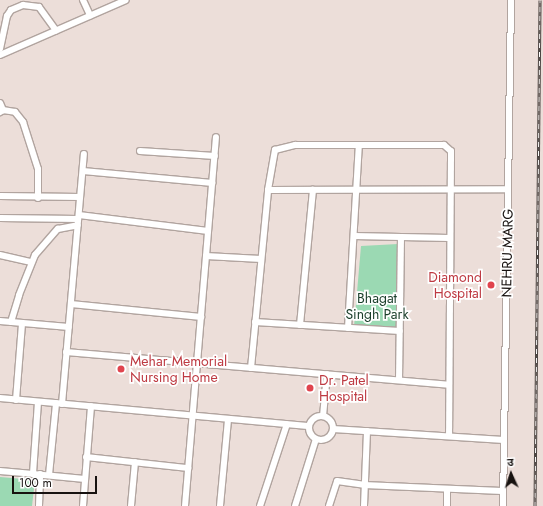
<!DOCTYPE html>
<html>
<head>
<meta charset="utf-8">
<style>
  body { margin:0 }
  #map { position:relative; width:543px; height:506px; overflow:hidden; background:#ecded9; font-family:Jost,"Noto Sans Devanagari",sans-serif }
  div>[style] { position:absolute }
  .green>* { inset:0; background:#9bd9b3 }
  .roads { filter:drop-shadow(1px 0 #b1a49f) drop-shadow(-1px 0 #b1a49f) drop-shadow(0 1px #b1a49f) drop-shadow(0 -1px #b1a49f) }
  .minor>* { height:6px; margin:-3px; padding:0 3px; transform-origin:3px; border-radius:3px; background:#fff }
  .minor>.ring { margin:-3px; padding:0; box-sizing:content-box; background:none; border:6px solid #fff; border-radius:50% }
  .rail>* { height:3px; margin-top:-1.5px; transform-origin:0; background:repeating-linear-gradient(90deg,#fff 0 4.5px,#4c4542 0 9px); box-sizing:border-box; border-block:1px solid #4c4542 }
  .dots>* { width:11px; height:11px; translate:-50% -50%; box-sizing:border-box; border:2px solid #fff; border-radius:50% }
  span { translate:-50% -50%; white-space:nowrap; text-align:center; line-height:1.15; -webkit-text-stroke:3.5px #fff; paint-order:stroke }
  .street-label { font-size:14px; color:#171210 }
  .health-label { font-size:14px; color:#be3a42 }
  .right { translate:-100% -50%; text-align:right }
  .left { translate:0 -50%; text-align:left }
  .park-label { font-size:14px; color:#1a3e2a }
  .north { position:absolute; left:491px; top:454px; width:40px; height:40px; -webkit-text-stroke:3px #fff; paint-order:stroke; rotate:357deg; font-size:11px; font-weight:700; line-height:16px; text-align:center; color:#171210 }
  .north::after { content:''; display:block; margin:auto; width:14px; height:18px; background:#171210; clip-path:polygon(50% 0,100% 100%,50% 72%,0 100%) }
  .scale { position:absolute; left:12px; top:476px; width:85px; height:18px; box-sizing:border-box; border:2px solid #171210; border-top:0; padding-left:5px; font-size:12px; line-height:14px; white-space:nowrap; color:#171210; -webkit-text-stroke:3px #fff; paint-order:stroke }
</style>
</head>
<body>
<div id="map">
  <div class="green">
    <div style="clip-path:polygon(398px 244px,398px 329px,354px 327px,361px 246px)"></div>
    <div style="clip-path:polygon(0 477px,35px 480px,32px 506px,0 506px)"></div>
  </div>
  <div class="roads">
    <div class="minor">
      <div style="left:83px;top:0;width:17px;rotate:65deg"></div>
      <div style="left:0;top:49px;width:34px;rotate:-78deg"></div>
      <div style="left:7px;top:16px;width:7px;rotate:-56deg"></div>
      <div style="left:11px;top:10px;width:13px;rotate:-23deg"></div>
      <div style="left:23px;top:5px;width:16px;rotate:7deg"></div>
      <div style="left:39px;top:7px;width:29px;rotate:54deg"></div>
      <div style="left:0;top:55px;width:137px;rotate:-23.6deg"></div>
      <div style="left:0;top:103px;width:8px;rotate:67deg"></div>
      <div style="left:3px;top:110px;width:4px;rotate:146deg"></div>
      <div style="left:3px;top:110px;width:12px;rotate:9deg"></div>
      <div style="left:15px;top:112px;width:13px;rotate:51deg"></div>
      <div style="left:23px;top:122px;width:49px;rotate:72.3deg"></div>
      <div style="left:38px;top:169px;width:29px;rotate:90deg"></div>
      <div style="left:140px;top:151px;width:75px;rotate:3.8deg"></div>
      <div style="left:83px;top:171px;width:130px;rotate:5.3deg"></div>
      <div style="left:268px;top:190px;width:239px;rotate:-0.2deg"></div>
      <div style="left:0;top:196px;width:80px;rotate:0.7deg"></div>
      <div style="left:79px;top:215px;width:130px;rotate:7.1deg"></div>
      <div style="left:0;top:218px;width:78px;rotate:0.7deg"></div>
      <div style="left:354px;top:236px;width:95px;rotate:1.2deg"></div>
      <div style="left:0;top:255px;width:32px;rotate:13deg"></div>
      <div style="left:206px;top:256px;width:55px;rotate:3.1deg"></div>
      <div style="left:71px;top:304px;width:131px;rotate:5.7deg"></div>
      <div style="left:0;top:321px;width:69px;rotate:5deg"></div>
      <div style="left:11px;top:322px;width:28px;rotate:-73deg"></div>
      <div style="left:19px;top:295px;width:43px;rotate:-68.2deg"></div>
      <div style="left:35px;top:255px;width:35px;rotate:-49deg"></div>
      <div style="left:58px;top:229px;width:20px;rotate:-11deg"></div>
      <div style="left:255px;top:322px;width:145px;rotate:3.6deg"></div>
      <div style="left:300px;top:325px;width:136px;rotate:-84.5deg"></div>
      <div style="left:348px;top:328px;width:183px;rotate:-86.6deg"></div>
      <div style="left:66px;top:352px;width:384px;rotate:4.9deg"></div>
      <div style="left:251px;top:368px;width:179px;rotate:-84.5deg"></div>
      <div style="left:268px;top:190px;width:41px;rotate:-80.1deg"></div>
      <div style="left:275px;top:150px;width:21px;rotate:-14deg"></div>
      <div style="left:295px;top:145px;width:149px"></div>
      <div style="left:444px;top:145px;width:9px;rotate:41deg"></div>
      <div style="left:451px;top:151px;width:6px;rotate:90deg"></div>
      <div style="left:451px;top:157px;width:279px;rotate:90.4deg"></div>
      <div style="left:399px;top:380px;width:143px;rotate:-89.2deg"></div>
      <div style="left:0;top:398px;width:309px;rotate:5.2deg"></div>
      <div style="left:16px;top:400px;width:77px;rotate:-85.5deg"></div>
      <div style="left:38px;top:402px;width:72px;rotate:94deg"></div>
      <div style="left:33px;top:474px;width:52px;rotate:5.5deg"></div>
      <div style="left:62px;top:404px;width:251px;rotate:-85deg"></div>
      <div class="ring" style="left:309px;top:416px;width:18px;height:18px"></div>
      <div style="left:323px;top:416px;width:42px;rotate:-84.6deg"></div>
      <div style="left:333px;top:429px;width:171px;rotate:3.7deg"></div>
      <div style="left:86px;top:457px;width:103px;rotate:6.2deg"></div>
      <div style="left:0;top:471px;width:33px;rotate:5deg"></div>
      <div style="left:49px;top:475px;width:72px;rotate:-84.4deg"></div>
      <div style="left:39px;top:506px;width:32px;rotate:-88deg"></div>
      <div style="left:83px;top:506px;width:100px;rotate:-85.4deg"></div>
      <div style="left:131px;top:506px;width:44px;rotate:-84.8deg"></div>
      <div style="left:185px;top:506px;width:370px;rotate:-85.2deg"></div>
      <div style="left:220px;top:506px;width:87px;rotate:-84.7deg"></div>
      <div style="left:260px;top:506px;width:86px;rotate:-71.8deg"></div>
      <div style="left:295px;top:506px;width:70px;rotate:-72.6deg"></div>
      <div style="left:329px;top:506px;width:26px;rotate:-72deg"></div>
      <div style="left:337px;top:481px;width:27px;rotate:8deg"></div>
      <div style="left:364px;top:485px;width:138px;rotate:2.5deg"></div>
      <div style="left:364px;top:506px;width:75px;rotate:-87.7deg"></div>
      <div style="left:447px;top:506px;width:17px;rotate:-90deg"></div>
      <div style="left:503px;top:506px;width:506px;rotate:-89.09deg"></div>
    </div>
  </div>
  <div class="rail">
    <div style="left:535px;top:506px;width:506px;rotate:-89.43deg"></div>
  </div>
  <div class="dots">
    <div style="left:491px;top:285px;background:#e0444e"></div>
    <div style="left:121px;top:369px;background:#e0444e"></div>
    <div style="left:310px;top:388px;background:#e0444e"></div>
  </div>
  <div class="street-label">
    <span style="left:507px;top:253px;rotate:-89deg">NEHRU MARG</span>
  </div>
  <div class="health-label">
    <span class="right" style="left:482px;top:285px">Diamond<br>Hospital</span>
    <span class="left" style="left:130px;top:369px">Mehar Memorial<br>Nursing Home</span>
    <span class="left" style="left:319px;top:388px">Dr. Patel<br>Hospital</span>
  </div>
  <div class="park-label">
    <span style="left:377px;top:306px">Bhagat<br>Singh Park</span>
  </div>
  <div class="north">उ</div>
  <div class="scale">100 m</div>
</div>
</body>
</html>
